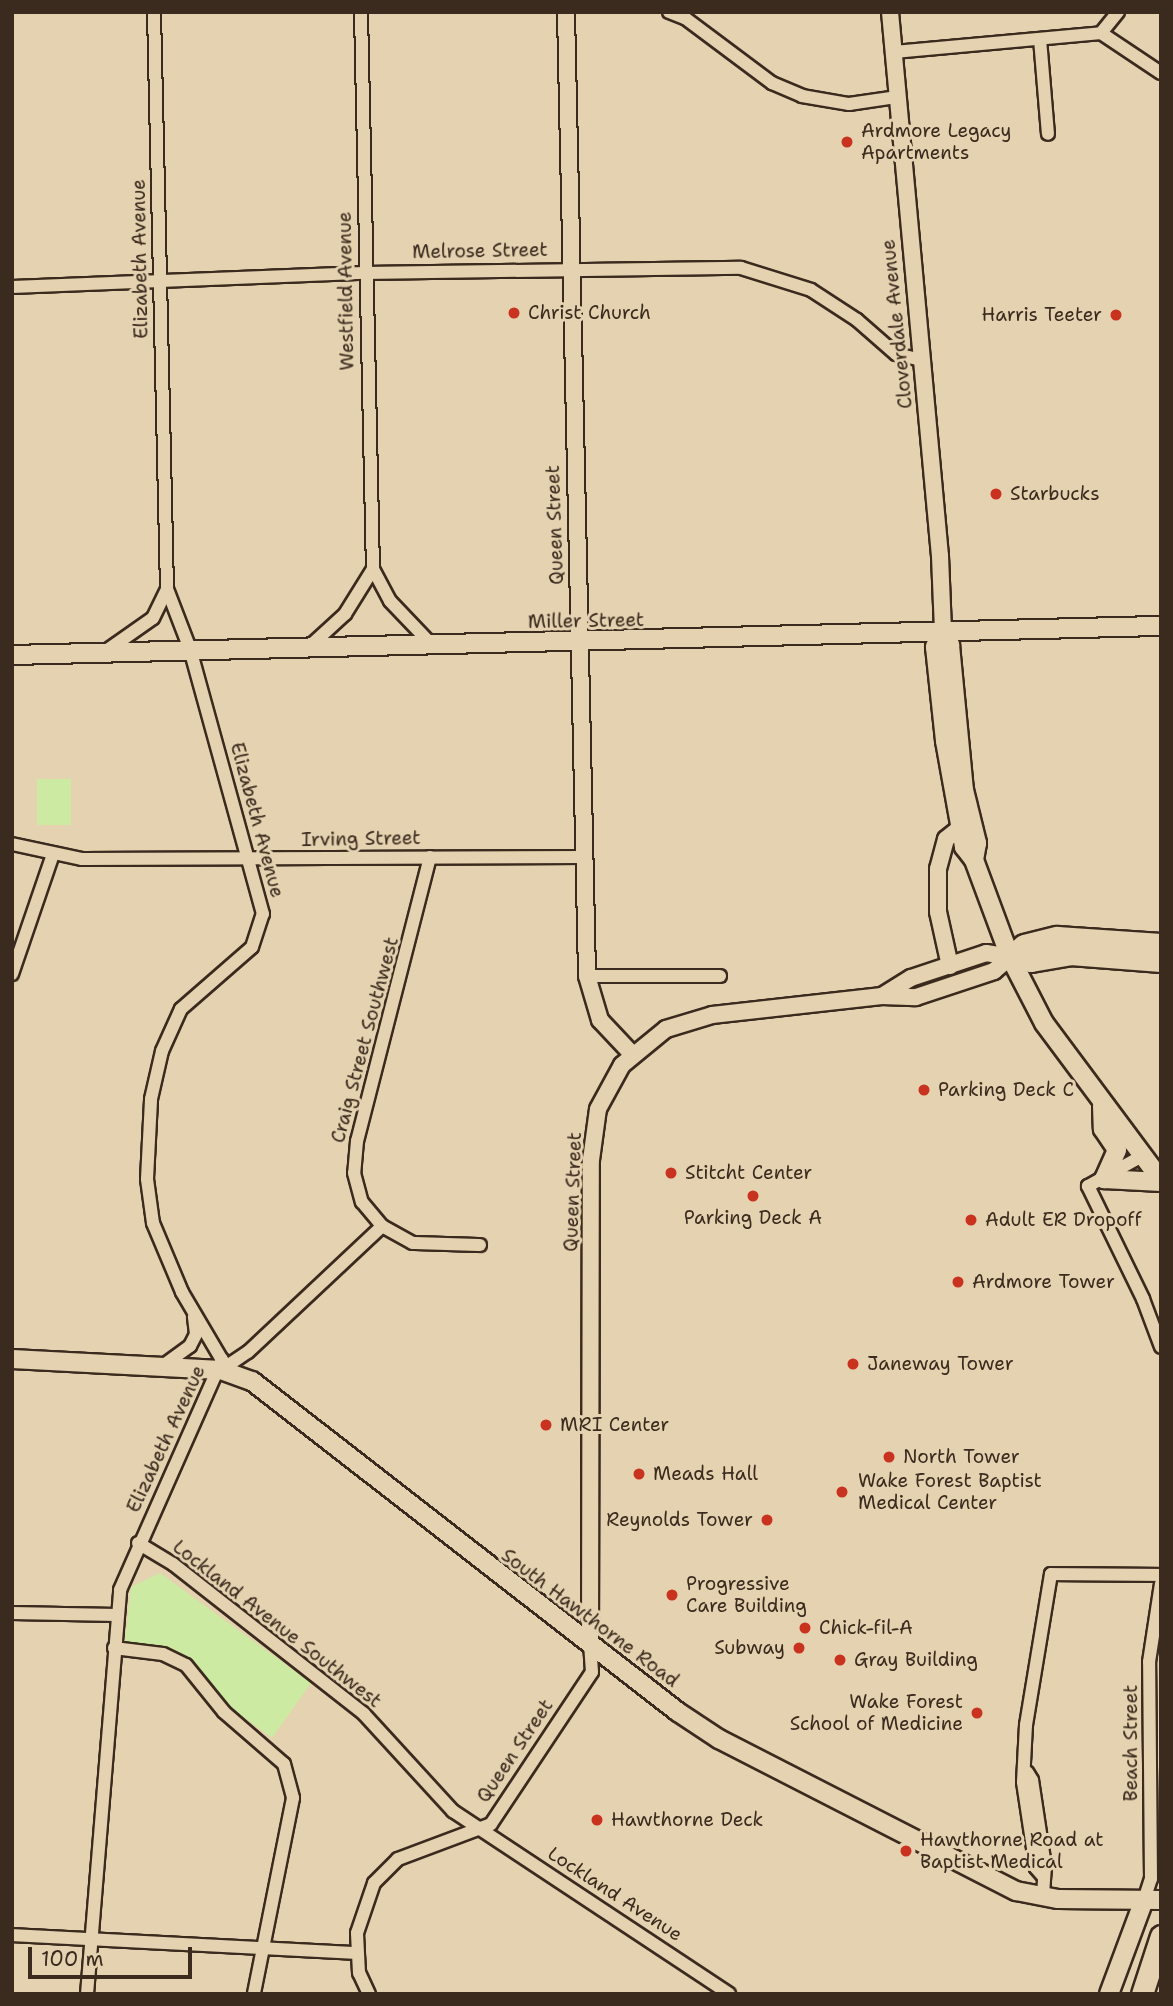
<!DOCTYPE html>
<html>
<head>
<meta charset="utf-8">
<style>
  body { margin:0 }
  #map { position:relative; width:1173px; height:2006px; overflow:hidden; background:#e5d2b0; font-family:"Shantell Sans",sans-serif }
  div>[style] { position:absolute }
  .green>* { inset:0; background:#cceaa1; transform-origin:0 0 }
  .roads { filter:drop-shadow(2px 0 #3b2a1e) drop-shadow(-2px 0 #3b2a1e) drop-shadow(0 2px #3b2a1e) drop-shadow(0 -2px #3b2a1e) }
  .minor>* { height:12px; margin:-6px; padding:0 6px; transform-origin:6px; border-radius:6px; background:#e5d2b0 }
  .tertiary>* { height:16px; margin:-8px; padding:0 8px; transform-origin:8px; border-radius:8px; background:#e5d2b0 }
  .secondary>* { height:18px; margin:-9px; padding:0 9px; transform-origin:9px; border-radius:9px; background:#e5d2b0 }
  .motorway>* { height:21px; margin:-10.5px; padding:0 10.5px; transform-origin:10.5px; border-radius:10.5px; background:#e5d2b0 }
  .dots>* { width:19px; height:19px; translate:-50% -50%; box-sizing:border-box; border:4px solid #e5d2b0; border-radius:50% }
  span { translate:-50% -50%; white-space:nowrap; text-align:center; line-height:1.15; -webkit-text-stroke:6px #e5d2b0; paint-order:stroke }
  .poi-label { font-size:19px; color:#3b2a1e }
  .left { translate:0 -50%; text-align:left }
  .right { translate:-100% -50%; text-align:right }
  .street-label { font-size:19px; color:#3b2a1e }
  .frame { position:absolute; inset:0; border:14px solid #3b2a1e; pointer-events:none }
  .scale { position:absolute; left:28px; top:1947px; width:164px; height:32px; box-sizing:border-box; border:4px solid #3b2a1e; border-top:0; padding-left:9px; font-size:21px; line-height:24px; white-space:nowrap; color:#3b2a1e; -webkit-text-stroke:5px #e5d2b0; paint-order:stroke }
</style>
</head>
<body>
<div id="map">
  <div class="green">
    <div style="left:37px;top:779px;width:34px;height:46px"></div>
    <div style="clip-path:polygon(160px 1573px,311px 1683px,272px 1738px,235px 1711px,186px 1658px,158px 1645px,125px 1642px,131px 1587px)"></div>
  </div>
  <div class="roads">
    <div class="minor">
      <div style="left:361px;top:12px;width:557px;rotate:88.77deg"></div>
      <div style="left:373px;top:569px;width:36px;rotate:62deg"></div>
      <div style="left:390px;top:601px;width:61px;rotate:46.3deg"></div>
      <div style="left:669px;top:12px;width:17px;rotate:21deg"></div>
      <div style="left:685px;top:18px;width:109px;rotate:36.8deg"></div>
      <div style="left:772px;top:83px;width:33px;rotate:23deg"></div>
      <div style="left:802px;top:96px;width:48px;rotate:9.7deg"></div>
      <div style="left:849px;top:104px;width:49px;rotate:-8.3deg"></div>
      <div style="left:1101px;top:33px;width:72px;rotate:33.7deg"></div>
      <div style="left:1040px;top:39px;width:95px;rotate:85.2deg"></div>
      <div style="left:894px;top:52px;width:208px;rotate:-5.2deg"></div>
      <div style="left:1101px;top:33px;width:27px;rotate:-51deg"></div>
      <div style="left:12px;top:287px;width:352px;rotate:-2.3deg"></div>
      <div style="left:364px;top:273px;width:377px;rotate:-0.8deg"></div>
      <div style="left:741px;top:268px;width:73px;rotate:17.4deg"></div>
      <div style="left:811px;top:290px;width:55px;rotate:33.1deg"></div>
      <div style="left:857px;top:320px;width:52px;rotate:41.1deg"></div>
      <div style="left:896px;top:354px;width:27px;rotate:13deg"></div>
      <div style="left:309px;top:647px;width:49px;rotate:-42.5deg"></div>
      <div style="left:345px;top:614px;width:53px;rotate:-58.1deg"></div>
      <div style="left:106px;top:651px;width:57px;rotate:-35.1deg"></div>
      <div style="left:153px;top:618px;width:32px;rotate:-64deg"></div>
      <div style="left:12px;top:844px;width:72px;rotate:12.1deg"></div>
      <div style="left:82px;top:859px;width:503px;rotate:-0.23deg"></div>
      <div style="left:430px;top:857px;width:293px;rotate:104.4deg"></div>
      <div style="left:357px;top:1141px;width:32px;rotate:95deg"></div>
      <div style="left:354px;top:1173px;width:30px;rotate:75deg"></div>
      <div style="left:362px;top:1202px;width:31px;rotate:50deg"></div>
      <div style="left:382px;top:1226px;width:35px;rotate:29deg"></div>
      <div style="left:413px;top:1243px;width:67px;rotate:1.7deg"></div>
      <div style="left:12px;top:974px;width:127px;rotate:-71.1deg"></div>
      <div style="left:587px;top:976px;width:133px"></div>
      <div style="left:1142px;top:1156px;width:62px;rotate:150.9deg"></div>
      <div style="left:1088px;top:1186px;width:126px;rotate:64deg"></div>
      <div style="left:1143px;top:1299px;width:51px;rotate:69.4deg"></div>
      <div style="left:161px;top:1367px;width:36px;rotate:-36deg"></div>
      <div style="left:190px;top:1346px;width:13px;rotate:-63deg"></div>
      <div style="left:196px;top:1334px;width:17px;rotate:-97deg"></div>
      <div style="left:221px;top:1370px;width:32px;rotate:-34deg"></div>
      <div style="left:248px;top:1352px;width:184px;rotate:-43.2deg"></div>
      <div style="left:138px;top:1543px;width:41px;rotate:31deg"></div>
      <div style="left:173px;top:1564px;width:243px;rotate:38.1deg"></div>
      <div style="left:364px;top:1714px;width:132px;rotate:47.5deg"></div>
      <div style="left:453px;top:1811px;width:331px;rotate:33.5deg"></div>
      <div style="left:12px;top:1613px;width:105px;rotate:1.1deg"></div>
      <div style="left:114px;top:1648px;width:49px;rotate:7deg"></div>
      <div style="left:163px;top:1654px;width:25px;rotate:26deg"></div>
      <div style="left:186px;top:1665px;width:60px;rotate:51deg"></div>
      <div style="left:224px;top:1712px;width:79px;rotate:40.9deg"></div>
      <div style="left:284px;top:1764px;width:35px;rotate:75deg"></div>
      <div style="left:293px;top:1798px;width:200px;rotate:101.3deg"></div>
      <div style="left:1027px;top:1772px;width:9px;rotate:58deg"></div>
      <div style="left:1032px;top:1780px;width:87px;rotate:81.4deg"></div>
      <div style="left:1045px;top:1866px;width:32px;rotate:94deg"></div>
      <div style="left:1043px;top:1876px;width:11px;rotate:-131deg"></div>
      <div style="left:1036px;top:1868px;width:87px;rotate:-98.6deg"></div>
      <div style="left:1023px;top:1782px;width:57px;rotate:-87deg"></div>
      <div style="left:1026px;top:1725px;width:153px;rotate:-80.6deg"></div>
      <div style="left:1051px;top:1574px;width:110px;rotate:0.5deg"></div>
      <div style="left:1144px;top:1900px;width:22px;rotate:-72deg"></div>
      <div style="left:1151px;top:1879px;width:217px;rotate:-90.5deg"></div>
      <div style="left:1149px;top:1662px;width:79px;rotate:-81.3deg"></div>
      <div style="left:12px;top:1935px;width:345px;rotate:3deg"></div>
      <div style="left:87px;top:1994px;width:405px;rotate:-85.3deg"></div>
      <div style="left:120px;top:1590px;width:252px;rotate:-66.1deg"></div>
      <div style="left:222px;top:1360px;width:79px;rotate:-120.5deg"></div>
      <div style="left:182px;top:1292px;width:75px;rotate:-112.8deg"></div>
      <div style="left:153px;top:1223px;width:44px;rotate:-97.8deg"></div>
      <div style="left:147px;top:1179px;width:80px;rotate:-87.1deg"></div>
      <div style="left:151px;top:1099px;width:49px;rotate:-77.1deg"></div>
      <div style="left:162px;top:1051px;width:46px;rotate:-65.7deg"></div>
      <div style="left:181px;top:1009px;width:94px;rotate:-41.1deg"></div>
      <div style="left:252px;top:947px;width:35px;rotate:-72deg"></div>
      <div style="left:263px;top:914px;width:275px;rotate:-105.4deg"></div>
      <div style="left:190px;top:649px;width:64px;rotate:-111deg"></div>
      <div style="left:167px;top:589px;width:577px;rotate:-91.29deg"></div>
      <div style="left:369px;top:1994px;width:23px;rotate:-115deg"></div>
      <div style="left:359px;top:1973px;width:40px;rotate:-92.9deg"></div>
      <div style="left:357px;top:1933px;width:53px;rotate:-71.2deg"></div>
      <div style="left:374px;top:1883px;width:34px;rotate:-45deg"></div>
      <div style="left:398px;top:1859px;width:99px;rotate:-20.6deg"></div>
      <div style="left:491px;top:1824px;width:182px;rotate:-56.4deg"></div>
      <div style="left:592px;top:1672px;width:28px;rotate:-94deg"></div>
    </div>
    <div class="tertiary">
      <div style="left:566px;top:12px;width:964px;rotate:88.75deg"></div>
      <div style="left:587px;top:976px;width:46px;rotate:73.5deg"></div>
      <div style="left:600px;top:1020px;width:47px;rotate:46.7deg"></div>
      <div style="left:890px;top:12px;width:546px;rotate:84.75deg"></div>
      <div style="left:940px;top:556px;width:75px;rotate:87.7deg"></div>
      <div style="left:950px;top:966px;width:55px;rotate:-102.5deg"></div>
      <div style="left:938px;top:912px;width:43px;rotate:-90deg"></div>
      <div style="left:938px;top:869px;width:31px;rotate:-75deg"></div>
      <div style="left:946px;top:839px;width:16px;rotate:-38deg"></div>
      <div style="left:882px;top:996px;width:34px;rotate:-32deg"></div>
      <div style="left:911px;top:978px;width:79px;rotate:-18.4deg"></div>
      <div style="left:986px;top:953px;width:24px;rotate:9deg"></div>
      <div style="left:590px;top:1644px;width:484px;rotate:-89.9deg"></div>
      <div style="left:591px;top:1160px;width:51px;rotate:-82.2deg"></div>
      <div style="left:598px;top:1109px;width:50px;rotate:-61.4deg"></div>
      <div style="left:622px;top:1065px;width:57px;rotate:-39.3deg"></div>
      <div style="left:666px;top:1029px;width:48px;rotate:-16.9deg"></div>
      <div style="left:712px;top:1015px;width:171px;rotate:-6.4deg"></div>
      <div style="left:882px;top:996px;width:34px;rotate:2deg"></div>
      <div style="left:916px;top:997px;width:82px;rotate:-18.4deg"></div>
      <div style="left:994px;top:971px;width:21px;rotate:-41deg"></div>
    </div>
    <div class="secondary">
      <div style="left:943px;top:631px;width:18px;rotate:117deg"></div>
      <div style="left:935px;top:647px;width:95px;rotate:83.9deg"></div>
      <div style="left:945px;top:741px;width:108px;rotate:79.8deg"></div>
      <div style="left:964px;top:847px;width:16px;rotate:52deg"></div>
      <div style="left:974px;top:860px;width:103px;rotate:69.6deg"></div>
      <div style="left:1010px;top:957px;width:74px;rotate:62.7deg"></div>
      <div style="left:1044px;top:1023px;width:196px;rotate:53.3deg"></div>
      <div style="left:943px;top:631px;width:16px;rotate:63deg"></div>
      <div style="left:950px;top:645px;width:146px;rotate:84.5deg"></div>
      <div style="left:964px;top:790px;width:55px;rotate:76.2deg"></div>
      <div style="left:977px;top:843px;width:17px;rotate:100deg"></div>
      <div style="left:12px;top:655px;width:1149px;rotate:-1.45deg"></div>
      <div style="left:1102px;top:1106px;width:23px;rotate:88deg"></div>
      <div style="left:1103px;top:1129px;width:25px;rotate:56deg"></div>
      <div style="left:1117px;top:1150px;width:32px;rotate:114deg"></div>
      <div style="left:1104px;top:1179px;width:57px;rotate:3deg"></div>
      <div style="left:12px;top:1359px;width:209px;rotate:3deg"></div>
      <div style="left:221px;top:1370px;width:33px;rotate:20deg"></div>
      <div style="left:252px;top:1381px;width:539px;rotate:37.85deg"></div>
      <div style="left:678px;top:1712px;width:49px;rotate:33.4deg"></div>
      <div style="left:719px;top:1739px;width:334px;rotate:27.1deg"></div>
      <div style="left:1016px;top:1891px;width:43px;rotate:10.8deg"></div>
      <div style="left:1058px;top:1899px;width:103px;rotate:0.6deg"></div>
      <div style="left:1109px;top:1994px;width:100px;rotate:-69.6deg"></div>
    </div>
    <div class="motorway">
      <div style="left:1010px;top:957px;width:18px;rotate:-41deg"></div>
      <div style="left:1024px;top:945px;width:34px;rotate:-14deg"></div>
      <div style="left:1057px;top:937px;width:104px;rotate:3.9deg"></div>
      <div style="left:1010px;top:957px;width:21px;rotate:11deg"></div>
      <div style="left:1031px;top:961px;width:40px;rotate:-10deg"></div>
      <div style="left:1070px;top:954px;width:91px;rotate:4.4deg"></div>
      <div style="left:1142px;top:1994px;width:61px;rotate:-71.9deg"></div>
    </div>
  </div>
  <div class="dots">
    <div style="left:847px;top:142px;background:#c8321e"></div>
    <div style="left:514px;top:313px;background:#c8321e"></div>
    <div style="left:1116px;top:315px;background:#c8321e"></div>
    <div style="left:996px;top:494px;background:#c8321e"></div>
    <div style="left:924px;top:1090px;background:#c8321e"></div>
    <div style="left:671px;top:1173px;background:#c8321e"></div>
    <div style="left:753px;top:1196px;background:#c8321e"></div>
    <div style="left:971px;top:1220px;background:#c8321e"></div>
    <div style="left:958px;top:1282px;background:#c8321e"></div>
    <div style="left:853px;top:1364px;background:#c8321e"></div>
    <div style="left:546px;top:1425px;background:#c8321e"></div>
    <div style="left:889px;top:1457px;background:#c8321e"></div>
    <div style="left:639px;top:1474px;background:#c8321e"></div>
    <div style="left:842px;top:1492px;background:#c8321e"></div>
    <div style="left:767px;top:1520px;background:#c8321e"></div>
    <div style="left:672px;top:1595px;background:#c8321e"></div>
    <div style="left:805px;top:1628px;background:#c8321e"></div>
    <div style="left:799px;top:1648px;background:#c8321e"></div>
    <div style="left:840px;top:1660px;background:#c8321e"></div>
    <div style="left:977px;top:1713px;background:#c8321e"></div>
    <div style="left:597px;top:1820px;background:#c8321e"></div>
    <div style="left:906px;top:1851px;background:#c8321e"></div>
  </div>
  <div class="poi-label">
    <span class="left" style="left:861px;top:142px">Ardmore Legacy<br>Apartments</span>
    <span class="left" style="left:528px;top:313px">Christ Church</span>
    <span class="right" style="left:1102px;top:315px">Harris Teeter</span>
    <span class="left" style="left:1010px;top:494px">Starbucks</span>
    <span class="left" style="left:938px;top:1090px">Parking Deck C</span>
    <span class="left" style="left:685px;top:1173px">Stitcht Center</span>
    <span style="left:753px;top:1218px">Parking Deck A</span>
    <span class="left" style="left:985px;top:1220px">Adult ER Dropoff</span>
    <span class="left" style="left:972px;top:1282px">Ardmore Tower</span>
    <span class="left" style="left:867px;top:1364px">Janeway Tower</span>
    <span class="left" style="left:560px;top:1425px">MRI Center</span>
    <span class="left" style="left:903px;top:1457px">North Tower</span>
    <span class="left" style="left:653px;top:1474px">Meads Hall</span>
    <span class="left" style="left:858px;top:1492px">Wake Forest Baptist<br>Medical Center</span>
    <span class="right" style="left:753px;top:1520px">Reynolds Tower</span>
    <span class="left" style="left:686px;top:1595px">Progressive<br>Care Building</span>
    <span class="left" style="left:819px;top:1628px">Chick-fil-A</span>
    <span class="right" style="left:785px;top:1648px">Subway</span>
    <span class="left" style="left:854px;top:1660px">Gray Building</span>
    <span class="right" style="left:963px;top:1713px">Wake Forest<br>School of Medicine</span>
    <span class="left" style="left:611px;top:1820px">Hawthorne Deck</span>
    <span class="left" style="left:920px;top:1851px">Hawthorne Road at<br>Baptist Medical</span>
  </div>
  <div class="street-label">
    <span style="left:480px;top:251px;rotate:-1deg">Melrose Street</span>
    <span style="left:140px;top:259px;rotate:-91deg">Elizabeth Avenue</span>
    <span style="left:346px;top:291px;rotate:-91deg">Westfield Avenue</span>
    <span style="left:897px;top:324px;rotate:-96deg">Cloverdale Avenue</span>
    <span style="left:555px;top:525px;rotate:-92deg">Queen Street</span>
    <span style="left:586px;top:621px;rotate:-1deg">Miller Street</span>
    <span style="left:257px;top:820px;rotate:75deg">Elizabeth Avenue</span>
    <span style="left:361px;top:839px;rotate:-1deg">Irving Street</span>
    <span style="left:365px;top:1040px;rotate:-75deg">Craig Street Southwest</span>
    <span style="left:573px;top:1192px;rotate:-88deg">Queen Street</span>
    <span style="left:166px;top:1439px;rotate:-65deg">Elizabeth Avenue</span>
    <span style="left:590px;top:1618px;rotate:37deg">South Hawthorne Road</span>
    <span style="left:277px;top:1624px;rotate:38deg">Lockland Avenue Southwest</span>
    <span style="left:1131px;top:1743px;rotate:-90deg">Beach Street</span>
    <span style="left:515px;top:1751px;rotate:-56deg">Queen Street</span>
    <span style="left:615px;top:1894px;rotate:33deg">Lockland Avenue</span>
  </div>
  <div class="frame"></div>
  <div class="scale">100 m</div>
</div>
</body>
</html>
